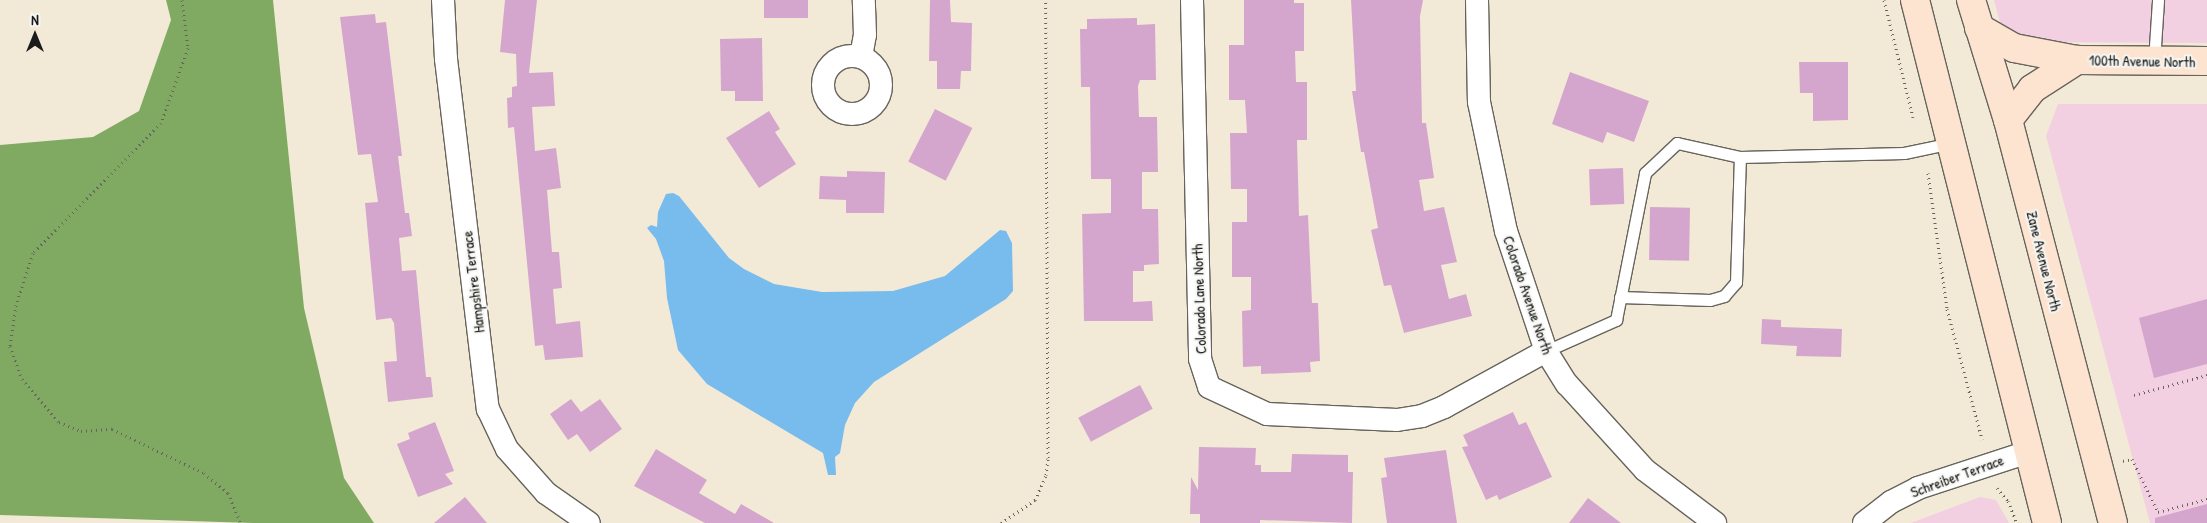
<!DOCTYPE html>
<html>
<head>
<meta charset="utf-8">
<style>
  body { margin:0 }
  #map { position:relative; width:2207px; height:523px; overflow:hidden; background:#f2ead7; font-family:"Patrick Hand",sans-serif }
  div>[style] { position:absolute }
  .built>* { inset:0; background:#f2cfe1 }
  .forest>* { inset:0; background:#80aa62 }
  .water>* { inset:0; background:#78bbed }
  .building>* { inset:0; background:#d5a6cd; transform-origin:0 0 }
  .path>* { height:3px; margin-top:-1.5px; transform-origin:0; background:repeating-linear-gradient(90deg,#67645d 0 1px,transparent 0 5px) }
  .roads { filter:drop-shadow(1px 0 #67645d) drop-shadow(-1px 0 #67645d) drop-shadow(0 1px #67645d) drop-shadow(0 -1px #67645d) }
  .lane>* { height:11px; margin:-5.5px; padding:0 5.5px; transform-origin:5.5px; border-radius:5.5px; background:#fff }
  .street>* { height:22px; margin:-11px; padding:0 11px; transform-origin:11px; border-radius:11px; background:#fff }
  .street>.ring { margin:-11px; padding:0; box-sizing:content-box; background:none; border:22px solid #fff; border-radius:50% }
  .secondary>* { height:28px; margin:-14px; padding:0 14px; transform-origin:14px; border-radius:14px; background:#fde4d1 }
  span { translate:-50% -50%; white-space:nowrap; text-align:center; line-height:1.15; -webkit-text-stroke:4px #f6f6f2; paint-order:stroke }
  .street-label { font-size:15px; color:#1c1c1c }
  .north { position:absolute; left:10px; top:10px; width:50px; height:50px; -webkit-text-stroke:4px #f6f6f2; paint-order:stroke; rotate:0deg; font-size:14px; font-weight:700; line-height:20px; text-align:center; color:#1c1c1c }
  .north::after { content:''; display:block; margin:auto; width:18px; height:22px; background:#1c1c1c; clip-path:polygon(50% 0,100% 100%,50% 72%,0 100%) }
</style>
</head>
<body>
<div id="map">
  <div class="built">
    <div style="clip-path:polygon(1994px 0,2207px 0,2207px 43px,2030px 42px,2012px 35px,2000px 23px)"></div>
    <div style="clip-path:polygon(2058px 104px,2207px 104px,2207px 523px,2150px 523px,2046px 136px)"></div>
    <div style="clip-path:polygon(1980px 497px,1996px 500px,2009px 523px,1911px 523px)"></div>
  </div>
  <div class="forest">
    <div style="clip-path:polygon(166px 0,273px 0,304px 308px,344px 478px,374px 523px,253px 523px,0 515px,0 145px,93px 137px,139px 111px,171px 20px)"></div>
  </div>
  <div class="water">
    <div style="clip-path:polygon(673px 193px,679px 196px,729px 258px,744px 269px,774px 284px,822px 292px,893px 291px,945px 276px,1000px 230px,1006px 231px,1012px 243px,1013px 291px,1006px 299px,874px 382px,855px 403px,845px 425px,840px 453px,835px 457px,836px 475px,828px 475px,823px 453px,707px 384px,678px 350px,667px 298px,664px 261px,656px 239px,647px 228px,651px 225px,657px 227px,658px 212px,666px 194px)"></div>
  </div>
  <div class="building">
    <div style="clip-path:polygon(505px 0,537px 0,529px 73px,553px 72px,555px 106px,532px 107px,535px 151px,556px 148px,561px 188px,547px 190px,552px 252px,559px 252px,562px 288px,553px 289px,556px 324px,580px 321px,583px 357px,545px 360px,543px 345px,535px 346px,514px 127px,508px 128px,507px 98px,512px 97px,512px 87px,517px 86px,516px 54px,500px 52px)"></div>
    <div style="left:764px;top:0;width:44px;height:18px"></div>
    <div style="clip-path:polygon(930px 0,950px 0,951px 22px,972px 23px,971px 71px,961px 71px,960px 89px,937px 89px,937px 61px,929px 61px)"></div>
    <div style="clip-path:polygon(1244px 0,1294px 0,1294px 3px,1304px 3px,1304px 51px,1295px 51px,1296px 82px,1307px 82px,1307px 140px,1297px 140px,1299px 216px,1308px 215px,1312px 303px,1318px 303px,1320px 361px,1310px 362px,1311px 372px,1261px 374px,1261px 366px,1243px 367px,1242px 311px,1251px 310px,1251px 277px,1232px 277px,1232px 222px,1247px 222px,1247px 189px,1231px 189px,1230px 133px,1247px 133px,1245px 100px,1229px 100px,1229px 45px,1244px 45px)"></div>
    <div style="clip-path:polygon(1351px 0,1423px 0,1420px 16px,1422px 123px,1426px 123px,1434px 178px,1419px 180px,1424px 211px,1444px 207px,1457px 262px,1441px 265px,1449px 299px,1466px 294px,1472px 316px,1404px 333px,1391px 285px,1384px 286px,1371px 230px,1378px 228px,1364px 152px,1361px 152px,1352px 91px,1356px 91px)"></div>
    <div style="clip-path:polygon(375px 14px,376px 23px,386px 22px,402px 156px,398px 156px,405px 213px,409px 213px,412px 236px,399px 238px,402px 271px,416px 270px,426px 377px,431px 377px,433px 397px,388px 402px,384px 362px,397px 361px,394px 323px,391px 318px,376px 320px,365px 203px,378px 202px,371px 154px,358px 155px,340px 17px)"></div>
    <div style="clip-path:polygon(1137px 18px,1137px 25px,1155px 24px,1156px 80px,1140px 80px,1138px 86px,1139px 117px,1157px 117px,1158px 172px,1142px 172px,1142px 209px,1158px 209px,1159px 264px,1144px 265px,1144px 271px,1133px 271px,1133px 302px,1152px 301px,1153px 321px,1084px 321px,1082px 214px,1111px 213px,1111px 179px,1091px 179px,1090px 87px,1081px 87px,1080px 29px,1087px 29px,1087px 19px)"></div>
    <div style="clip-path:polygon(762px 38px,763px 101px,735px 101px,735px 91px,721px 91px,720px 39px)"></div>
    <div style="clip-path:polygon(1799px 62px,1848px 62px,1848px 120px,1813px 121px,1813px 93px,1800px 93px)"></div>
    <div style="clip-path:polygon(1570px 72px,1649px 101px,1634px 142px,1607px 132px,1603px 143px,1552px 124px)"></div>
    <div style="left:935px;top:109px;width:42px;height:59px;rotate:27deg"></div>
    <div style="clip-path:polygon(769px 111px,780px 129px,775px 132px,796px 164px,759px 188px,726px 138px)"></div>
    <div style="left:1623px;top:168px;width:36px;height:34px;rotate:88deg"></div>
    <div style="clip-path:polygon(847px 171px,885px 172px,884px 213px,846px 213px,846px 200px,819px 199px,820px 176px,847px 177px)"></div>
    <div style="left:1650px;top:207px;width:40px;height:53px;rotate:1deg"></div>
    <div style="clip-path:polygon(2207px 299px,2207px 364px,2154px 378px,2139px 318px)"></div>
    <div style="clip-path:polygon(1762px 319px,1781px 320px,1781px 327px,1842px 329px,1841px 357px,1796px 356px,1797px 346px,1761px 344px)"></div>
    <div style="left:1140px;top:385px;width:27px;height:70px;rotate:62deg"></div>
    <div style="clip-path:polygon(571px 399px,581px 412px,600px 399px,622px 429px,590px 452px,577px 434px,568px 440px,550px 414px)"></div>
    <div style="clip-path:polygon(1513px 412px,1519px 425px,1526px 422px,1552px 477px,1499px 500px,1497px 495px,1486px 500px,1462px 447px,1468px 446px,1463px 435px)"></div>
    <div style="clip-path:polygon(435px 422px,454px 471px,445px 474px,453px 484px,418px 497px,397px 444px,410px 439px,408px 433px)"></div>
    <div style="clip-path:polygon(1199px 447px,1256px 448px,1255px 465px,1261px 465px,1261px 472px,1291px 472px,1292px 454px,1348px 455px,1348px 472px,1353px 472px,1352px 523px,1260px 520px,1260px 523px,1200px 523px,1200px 514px,1190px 514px,1191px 477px,1198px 490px)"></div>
    <div style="clip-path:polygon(656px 449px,707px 480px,699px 493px,735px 514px,741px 504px,774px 523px,705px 523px,634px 486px)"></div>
    <div style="clip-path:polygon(1446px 450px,1457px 523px,1387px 523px,1381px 478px,1387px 477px,1384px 458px)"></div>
    <div style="clip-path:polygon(465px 497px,487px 523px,434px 523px)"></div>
    <div style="clip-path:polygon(1588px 498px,1621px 523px,1569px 523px)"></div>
    <div style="clip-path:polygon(2207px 504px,2207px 523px,2155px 523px,2155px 518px)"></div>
  </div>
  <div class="path">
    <div style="left:182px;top:0;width:48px;rotate:82.9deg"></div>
    <div style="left:188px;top:48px;width:80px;rotate:109.8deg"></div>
    <div style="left:161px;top:123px;width:182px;rotate:134.6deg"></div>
    <div style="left:33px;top:253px;width:55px;rotate:108.1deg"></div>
    <div style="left:16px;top:305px;width:41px;rotate:98.3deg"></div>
    <div style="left:10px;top:346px;width:35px;rotate:70deg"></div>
    <div style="left:22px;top:379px;width:57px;rotate:49.3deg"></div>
    <div style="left:59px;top:422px;width:24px;rotate:22deg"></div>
    <div style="left:81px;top:431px;width:31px;rotate:-4deg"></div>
    <div style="left:112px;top:429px;width:102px;rotate:25.6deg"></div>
    <div style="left:204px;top:473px;width:31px;rotate:40deg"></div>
    <div style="left:228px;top:493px;width:33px;rotate:67deg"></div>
    <div style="left:1884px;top:0;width:121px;rotate:76.1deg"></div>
    <div style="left:1928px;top:173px;width:137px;rotate:82deg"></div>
    <div style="left:1947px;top:309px;width:135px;rotate:74.9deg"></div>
    <div style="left:2134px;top:395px;width:76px;rotate:-15.3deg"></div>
    <div style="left:2123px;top:461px;width:9px;rotate:-13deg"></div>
    <div style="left:2132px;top:459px;width:59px;rotate:63.9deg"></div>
    <div style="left:2158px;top:512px;width:51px;rotate:-14.9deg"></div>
    <div style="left:1997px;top:488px;width:17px;rotate:50deg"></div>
    <div style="left:2008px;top:501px;width:24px;rotate:68deg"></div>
    <div style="left:1001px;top:523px;width:41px;rotate:-34.1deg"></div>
    <div style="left:1035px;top:500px;width:27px;rotate:-66deg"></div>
    <div style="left:1046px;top:475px;width:17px;rotate:-83deg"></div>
    <div style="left:1048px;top:458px;width:458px;rotate:-90.3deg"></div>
  </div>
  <div class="roads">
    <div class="lane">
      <div style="left:2154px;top:61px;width:61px;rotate:-86.2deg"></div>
      <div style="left:1620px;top:297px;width:90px;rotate:1.9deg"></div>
      <div style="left:1710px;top:300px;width:15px;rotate:-16deg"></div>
      <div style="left:1724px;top:296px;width:18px;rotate:-49deg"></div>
      <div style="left:1736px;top:282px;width:125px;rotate:-88.2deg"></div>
      <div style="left:1546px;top:351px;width:77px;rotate:-23.9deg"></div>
      <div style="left:1616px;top:320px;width:150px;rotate:-78.8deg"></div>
      <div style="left:1645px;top:173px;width:44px;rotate:-43.2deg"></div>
      <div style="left:1677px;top:143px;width:65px;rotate:12.5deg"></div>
      <div style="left:1740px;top:157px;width:164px;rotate:-1.4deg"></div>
      <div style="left:1904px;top:153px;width:48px;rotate:-12deg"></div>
    </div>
    <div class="street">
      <div style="left:443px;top:0;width:59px;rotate:87.1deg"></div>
      <div style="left:446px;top:59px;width:353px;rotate:83.2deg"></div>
      <div style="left:488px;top:409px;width:44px;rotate:64.6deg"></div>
      <div style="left:507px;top:449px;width:59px;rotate:48.4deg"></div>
      <div style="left:546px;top:493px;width:52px;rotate:34.9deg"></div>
      <div style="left:1192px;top:0;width:359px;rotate:88.7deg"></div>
      <div style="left:1200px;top:359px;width:29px;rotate:72deg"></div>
      <div style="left:1209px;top:387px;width:64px;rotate:25deg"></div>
      <div style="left:1267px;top:414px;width:130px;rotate:2.6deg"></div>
      <div style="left:1397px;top:420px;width:25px;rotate:-9deg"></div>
      <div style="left:1422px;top:416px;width:24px;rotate:-22deg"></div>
      <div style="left:1444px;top:407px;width:116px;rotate:-28.8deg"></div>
      <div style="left:1477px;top:0;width:102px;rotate:88.9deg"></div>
      <div style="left:1479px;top:102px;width:132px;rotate:78.2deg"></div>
      <div style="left:1506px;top:231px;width:126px;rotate:71.6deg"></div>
      <div style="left:1546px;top:351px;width:39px;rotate:58deg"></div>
      <div style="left:1567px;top:384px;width:116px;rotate:47.8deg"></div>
      <div style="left:1645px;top:470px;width:88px;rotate:37.1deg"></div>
      <div class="ring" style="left:823px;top:56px;width:36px;height:36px"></div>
      <div style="left:861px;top:57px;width:22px;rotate:-80deg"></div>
      <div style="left:865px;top:35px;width:35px;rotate:-92deg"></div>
      <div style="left:1864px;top:523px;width:34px;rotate:-38deg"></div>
      <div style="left:1891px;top:502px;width:30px;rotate:-27deg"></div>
      <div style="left:1918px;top:488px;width:116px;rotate:-18.1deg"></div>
    </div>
    <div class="secondary">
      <div style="left:1915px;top:0;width:539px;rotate:75.83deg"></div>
      <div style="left:1971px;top:0;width:126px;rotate:72.9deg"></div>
      <div style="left:2008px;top:120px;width:416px;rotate:75.4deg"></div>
      <div style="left:1979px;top:28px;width:40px;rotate:29.7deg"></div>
      <div style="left:2014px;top:48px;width:64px;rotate:10.8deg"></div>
      <div style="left:2077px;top:60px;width:130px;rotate:0.4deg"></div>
      <div style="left:2008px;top:120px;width:39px;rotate:-52deg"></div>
      <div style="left:2032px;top:89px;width:54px;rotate:-32.8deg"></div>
    </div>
  </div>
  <div class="street-label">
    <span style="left:2142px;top:61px;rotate:1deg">100th Avenue North</span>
    <span style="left:2044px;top:261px;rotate:76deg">Zane Avenue North</span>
    <span style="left:473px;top:282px;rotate:-97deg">Hampshire Terrace</span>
    <span style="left:1528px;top:295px;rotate:71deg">Colorado Avenue North</span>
    <span style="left:1199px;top:299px;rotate:-92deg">Colorado Lane North</span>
    <span style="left:1957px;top:476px;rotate:-20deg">Schreiber Terrace</span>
  </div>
  <div class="north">N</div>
</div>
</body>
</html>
